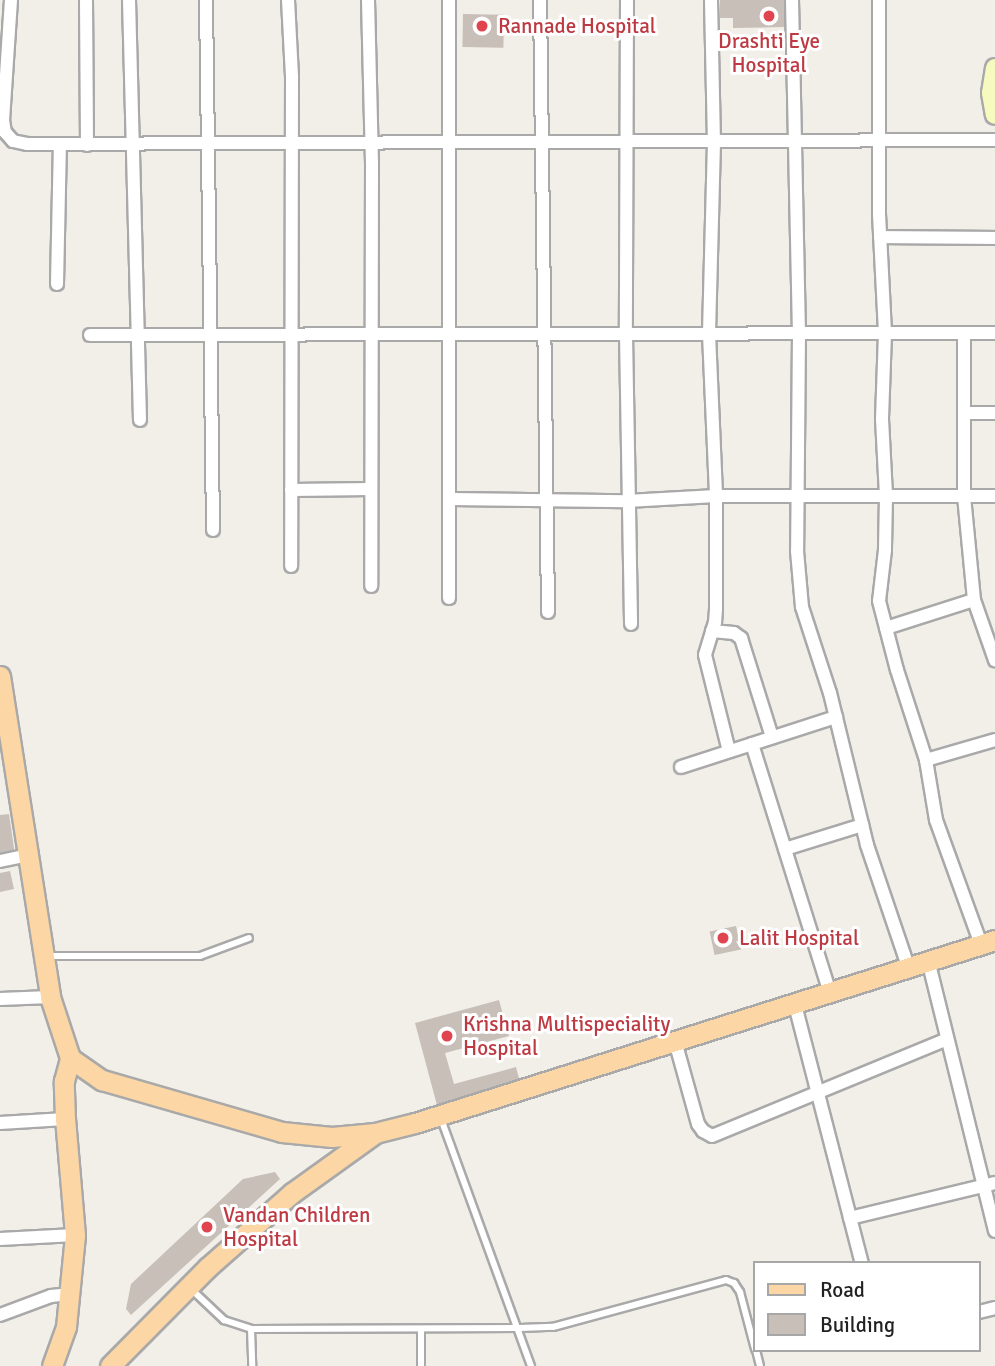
<!DOCTYPE html>
<html>
<head>
<meta charset="utf-8">
<style>
  body { margin:0 }
  #map { position:relative; width:995px; height:1366px; overflow:hidden; background:#f2efe9; font-family:Signika,sans-serif }
  div>[style] { position:absolute }
  .building>* { inset:0; background:#c7bfb8; transform-origin:0 0 }
  .roads { filter:drop-shadow(2px 0 #a9a9a9) drop-shadow(-2px 0 #a9a9a9) drop-shadow(0 2px #a9a9a9) drop-shadow(0 -2px #a9a9a9) }
  .lane>* { height:6px; margin:-3px; padding:0 3px; transform-origin:3px; border-radius:3px; background:#fff }
  .street>* { height:12px; margin:-6px; padding:0 6px; transform-origin:6px; border-radius:6px; background:#fff }
  .secondary>* { height:18px; margin:-9px; padding:0 9px; transform-origin:9px; border-radius:9px; background:#f7fabf }
  .primary>* { height:19px; margin:-9.5px; padding:0 9.5px; transform-origin:9.5px; border-radius:9.5px; background:#fcd6a4 }
  .dots>* { width:19px; height:19px; translate:-50% -50%; box-sizing:border-box; border:4px solid #fff; border-radius:50% }
  span { translate:-50% -50%; white-space:nowrap; text-align:center; line-height:1.15; -webkit-text-stroke:6px #fff; paint-order:stroke }
  .health-label { font-size:21px; color:#be3a42 }
  .left { translate:0 -50%; text-align:left }
  .legend { position:absolute; left:753px; top:1261px; width:228px; height:91px; box-sizing:border-box; background:#fff; border:2px solid #a7a7a7; margin:0; padding:9px 12px; list-style:none; font-size:21px; color:#222 }
  .legend li { display:flex; align-items:center; gap:14px; height:35px }
  .legend b { width:35px; border:2px solid #a7a7a7 }
</style>
</head>
<body>
<div id="map">
  <div class="building">
    <div style="clip-path:polygon(720px 0,785px 0,786px 27px,733px 28px,733px 18px,720px 18px)"></div>
    <div style="left:463px;top:14px;width:41px;height:33px;rotate:1deg"></div>
    <div style="clip-path:polygon(9px 814px,15px 855px,0 857px,0 815px)"></div>
    <div style="clip-path:polygon(10px 871px,14px 889px,0 892px,0 873px)"></div>
    <div style="left:736px;top:926px;width:24px;height:27px;rotate:78deg"></div>
    <div style="clip-path:polygon(499px 1000px,509px 1036px,445px 1053px,454px 1084px,516px 1067px,520px 1082px,454px 1100px,454px 1103px,438px 1109px,415px 1023px)"></div>
    <div style="clip-path:polygon(275px 1172px,280px 1179px,131px 1315px,126px 1309px,131px 1284px,243px 1179px)"></div>
  </div>
  <div class="roads">
    <div class="lane">
      <div style="left:46px;top:956px;width:154px"></div>
      <div style="left:200px;top:956px;width:52px;rotate:-20.2deg"></div>
      <div style="left:440px;top:1116px;width:266px;rotate:70deg"></div>
      <div style="left:190px;top:1288px;width:47px;rotate:43.3deg"></div>
      <div style="left:224px;top:1320px;width:28px;rotate:18deg"></div>
      <div style="left:251px;top:1329px;width:269px;rotate:-0.2deg"></div>
      <div style="left:520px;top:1328px;width:33px;rotate:-2deg"></div>
      <div style="left:553px;top:1327px;width:179px;rotate:-15.2deg"></div>
      <div style="left:726px;top:1280px;width:9px;rotate:21deg"></div>
      <div style="left:734px;top:1283px;width:11px;rotate:56deg"></div>
      <div style="left:740px;top:1292px;width:59px;rotate:75.3deg"></div>
      <div style="left:251px;top:1329px;width:37px;rotate:88deg"></div>
      <div style="left:421px;top:1330px;width:36px;rotate:90deg"></div>
      <div style="left:756px;top:1350px;width:16px;rotate:76deg"></div>
    </div>
    <div class="street">
      <div style="left:11px;top:0;width:120px;rotate:93.8deg"></div>
      <div style="left:3px;top:120px;width:12px;rotate:81deg"></div>
      <div style="left:5px;top:132px;width:12px;rotate:48deg"></div>
      <div style="left:13px;top:141px;width:14px;rotate:12deg"></div>
      <div style="left:27px;top:144px;width:968px;rotate:-0.24deg"></div>
      <div style="left:86px;top:0;width:145px;rotate:89.6deg"></div>
      <div style="left:129px;top:0;width:420px;rotate:88.5deg"></div>
      <div style="left:206px;top:0;width:530px;rotate:89.24deg"></div>
      <div style="left:288px;top:0;width:77px;rotate:87deg"></div>
      <div style="left:292px;top:77px;width:489px;rotate:90.1deg"></div>
      <div style="left:368px;top:0;width:162px;rotate:88.6deg"></div>
      <div style="left:372px;top:162px;width:424px;rotate:90.1deg"></div>
      <div style="left:540px;top:0;width:612px;rotate:89.25deg"></div>
      <div style="left:627px;top:0;width:335px;rotate:90.2deg"></div>
      <div style="left:626px;top:335px;width:289px;rotate:89deg"></div>
      <div style="left:711px;top:0;width:142px;rotate:88.8deg"></div>
      <div style="left:714px;top:142px;width:192px;rotate:91.5deg"></div>
      <div style="left:709px;top:334px;width:162px;rotate:87.5deg"></div>
      <div style="left:716px;top:496px;width:113px;rotate:90deg"></div>
      <div style="left:716px;top:609px;width:13px;rotate:94deg"></div>
      <div style="left:715px;top:622px;width:34px;rotate:107deg"></div>
      <div style="left:705px;top:655px;width:99px;rotate:76deg"></div>
      <div style="left:792px;top:0;width:334px;rotate:88.8deg"></div>
      <div style="left:799px;top:334px;width:217px;rotate:90.5deg"></div>
      <div style="left:797px;top:551px;width:56px;rotate:84.9deg"></div>
      <div style="left:802px;top:607px;width:90px;rotate:72deg"></div>
      <div style="left:830px;top:693px;width:156px;rotate:76.3deg"></div>
      <div style="left:867px;top:845px;width:128px;rotate:71.3deg"></div>
      <div style="left:879px;top:0;width:214px;rotate:90deg"></div>
      <div style="left:879px;top:214px;width:119px;rotate:87.1deg"></div>
      <div style="left:885px;top:333px;width:86px;rotate:92deg"></div>
      <div style="left:882px;top:419px;width:77px;rotate:87deg"></div>
      <div style="left:886px;top:496px;width:54px;rotate:91.1deg"></div>
      <div style="left:885px;top:550px;width:51px;rotate:96.7deg"></div>
      <div style="left:879px;top:601px;width:71px;rotate:75.4deg"></div>
      <div style="left:897px;top:670px;width:95px;rotate:72.1deg"></div>
      <div style="left:926px;top:760px;width:61px;rotate:80.5deg"></div>
      <div style="left:936px;top:820px;width:132px;rotate:70.1deg"></div>
      <div style="left:880px;top:237px;width:115px;rotate:0.5deg"></div>
      <div style="left:57px;top:284px;width:139px;rotate:-88.8deg"></div>
      <div style="left:964px;top:333px;width:163px;rotate:90deg"></div>
      <div style="left:964px;top:496px;width:104px;rotate:84.5deg"></div>
      <div style="left:974px;top:600px;width:64px;rotate:70.7deg"></div>
      <div style="left:90px;top:335px;width:905px;rotate:-0.13deg"></div>
      <div style="left:964px;top:413px;width:31px"></div>
      <div style="left:291px;top:490px;width:80px;rotate:-0.7deg"></div>
      <div style="left:451px;top:499px;width:176px;rotate:0.7deg"></div>
      <div style="left:627px;top:501px;width:89px;rotate:-3.2deg"></div>
      <div style="left:716px;top:496px;width:279px"></div>
      <div style="left:449px;top:598px;width:598px;rotate:-90deg"></div>
      <div style="left:886px;top:628px;width:92px;rotate:-17.7deg"></div>
      <div style="left:712px;top:631px;width:22px;rotate:5deg"></div>
      <div style="left:734px;top:633px;width:9px;rotate:36deg"></div>
      <div style="left:741px;top:638px;width:104px;rotate:72.6deg"></div>
      <div style="left:752px;top:744px;width:258px;rotate:72.6deg"></div>
      <div style="left:926px;top:760px;width:72px;rotate:-16.2deg"></div>
      <div style="left:681px;top:767px;width:163px;rotate:-17.9deg"></div>
      <div style="left:785px;top:849px;width:81px;rotate:-17.3deg"></div>
      <div style="left:0;top:861px;width:30px;rotate:-12deg"></div>
      <div style="left:928px;top:960px;width:279px;rotate:76.1deg"></div>
      <div style="left:0;top:999px;width:50px;rotate:-2.3deg"></div>
      <div style="left:794px;top:1001px;width:271px;rotate:75.5deg"></div>
      <div style="left:675px;top:1041px;width:86px;rotate:74.5deg"></div>
      <div style="left:698px;top:1124px;width:9px;rotate:54deg"></div>
      <div style="left:703px;top:1131px;width:10px;rotate:29deg"></div>
      <div style="left:712px;top:1136px;width:254px;rotate:-22.4deg"></div>
      <div style="left:0;top:1123px;width:65px;rotate:-3.5deg"></div>
      <div style="left:850px;top:1218px;width:149px;rotate:-13.6deg"></div>
      <div style="left:0;top:1239px;width:75px;rotate:-3.1deg"></div>
      <div style="left:979px;top:1312px;width:16px;rotate:-14deg"></div>
      <div style="left:0;top:1315px;width:54px;rotate:-20.4deg"></div>
      <div style="left:51px;top:1296px;width:18px;rotate:-6deg"></div>
    </div>
    <div class="secondary">
      <div style="left:995px;top:68px;width:25px;rotate:99deg"></div>
      <div style="left:991px;top:93px;width:22px;rotate:80deg"></div>
    </div>
    <div class="primary">
      <div style="left:0;top:676px;width:325px;rotate:81.1deg"></div>
      <div style="left:50px;top:997px;width:64px;rotate:71.8deg"></div>
      <div style="left:70px;top:1058px;width:39px;rotate:35deg"></div>
      <div style="left:102px;top:1080px;width:187px;rotate:16.1deg"></div>
      <div style="left:282px;top:1132px;width:50px;rotate:5.7deg"></div>
      <div style="left:332px;top:1137px;width:43px;rotate:-5.3deg"></div>
      <div style="left:375px;top:1133px;width:41px;rotate:-14deg"></div>
      <div style="left:415px;top:1123px;width:608px;rotate:-17.51deg"></div>
      <div style="left:52px;top:1366px;width:41px;rotate:-70.3deg"></div>
      <div style="left:66px;top:1327px;width:92px;rotate:-84.4deg"></div>
      <div style="left:75px;top:1235px;width:116px;rotate:-94.9deg"></div>
      <div style="left:65px;top:1119px;width:38px;rotate:-92deg"></div>
      <div style="left:64px;top:1081px;width:24px;rotate:-75deg"></div>
      <div style="left:110px;top:1366px;width:139px;rotate:-45.3deg"></div>
      <div style="left:208px;top:1267px;width:112px;rotate:-41.4deg"></div>
      <div style="left:292px;top:1193px;width:101px;rotate:-35.7deg"></div>
    </div>
  </div>
  <div class="dots">
    <div style="left:769px;top:16px;background:#e0444e"></div>
    <div style="left:482px;top:26px;background:#e0444e"></div>
    <div style="left:723px;top:938px;background:#e0444e"></div>
    <div style="left:447px;top:1036px;background:#e0444e"></div>
    <div style="left:207px;top:1227px;background:#e0444e"></div>
  </div>
  <div class="health-label">
    <span class="left" style="left:498px;top:26px">Rannade Hospital</span>
    <span style="left:769px;top:53px">Drashti Eye<br>Hospital</span>
    <span class="left" style="left:739px;top:938px">Lalit Hospital</span>
    <span class="left" style="left:463px;top:1036px">Krishna Multispeciality<br>Hospital</span>
    <span class="left" style="left:223px;top:1227px">Vandan Children<br>Hospital</span>
  </div>
  <ul class="legend">
  <li><b style="height:9px;background:#fcd6a4"></b>Road</li>
  <li><b style="height:19px;background:#c7bfb8"></b>Building</li>
  </ul>
</div>
</body>
</html>
